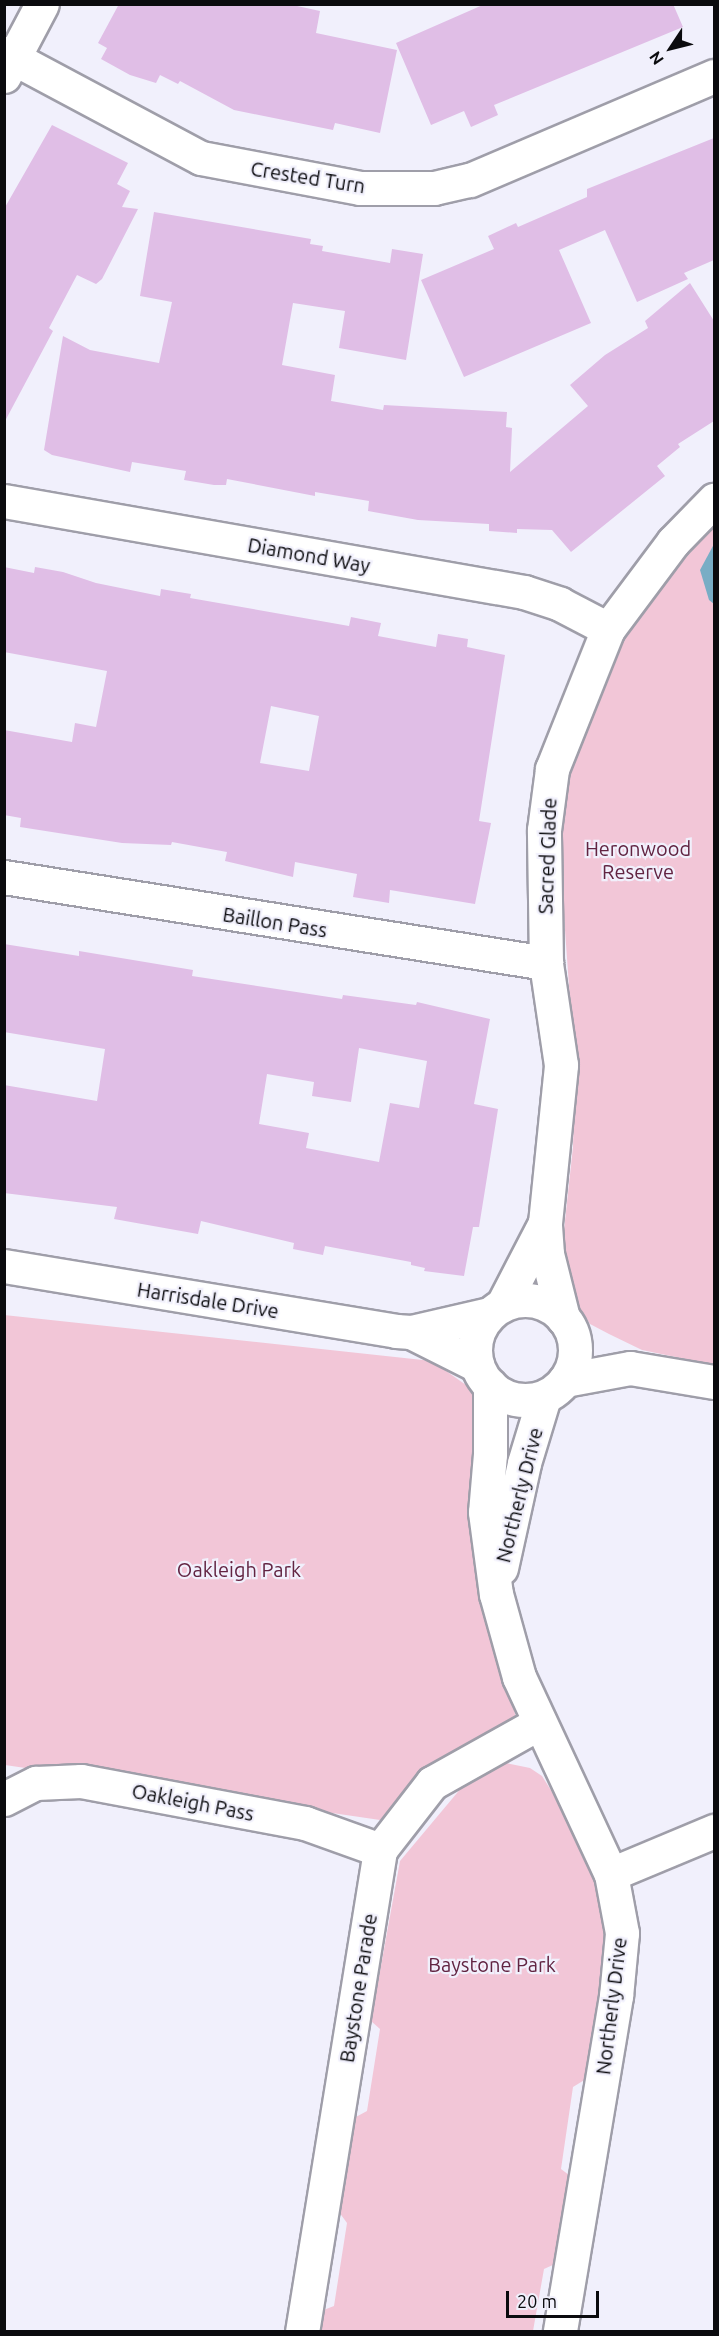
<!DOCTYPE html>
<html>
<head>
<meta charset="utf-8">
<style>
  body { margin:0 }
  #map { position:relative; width:719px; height:2336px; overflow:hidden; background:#f1f0fc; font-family:Ubuntu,sans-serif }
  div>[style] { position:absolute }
  .green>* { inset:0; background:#f2c6d7 }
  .water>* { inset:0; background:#78adc5 }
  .building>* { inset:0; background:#e0bee6 }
  .roads { filter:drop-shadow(2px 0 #9f9ea9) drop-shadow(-2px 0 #9f9ea9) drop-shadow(0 2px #9f9ea9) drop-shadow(0 -2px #9f9ea9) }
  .street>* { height:33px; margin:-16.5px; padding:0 16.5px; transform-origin:16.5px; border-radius:16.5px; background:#fff }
  .secondary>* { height:33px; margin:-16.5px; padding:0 16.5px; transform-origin:16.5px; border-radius:16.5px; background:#fff }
  .secondary>.ring { margin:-16.5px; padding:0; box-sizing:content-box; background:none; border:33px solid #fff; border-radius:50% }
  span { translate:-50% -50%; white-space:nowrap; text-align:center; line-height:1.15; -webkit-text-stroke:4.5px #f1f0fc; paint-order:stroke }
  .street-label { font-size:20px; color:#0b0b0e }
  .park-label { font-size:20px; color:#622442 }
  .frame { position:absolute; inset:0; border:6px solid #0b0b0e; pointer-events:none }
  .north { position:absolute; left:641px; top:18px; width:60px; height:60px; -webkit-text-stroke:4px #f1f0fc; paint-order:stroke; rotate:235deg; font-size:16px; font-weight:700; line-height:24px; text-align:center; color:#0b0b0e }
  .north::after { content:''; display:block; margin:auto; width:21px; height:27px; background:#0b0b0e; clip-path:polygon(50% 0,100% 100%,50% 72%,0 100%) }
  .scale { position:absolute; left:506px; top:2291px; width:93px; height:27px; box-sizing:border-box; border:3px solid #0b0b0e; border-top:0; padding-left:8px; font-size:18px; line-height:21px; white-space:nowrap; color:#0b0b0e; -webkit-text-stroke:4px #f1f0fc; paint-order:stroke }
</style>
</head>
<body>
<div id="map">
  <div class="green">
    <div style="clip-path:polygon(714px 524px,714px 1365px,642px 1350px,609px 1334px,590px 1324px,572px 1296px,565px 1265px,564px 1230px,573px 1147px,575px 1070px,560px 860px,569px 768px,615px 654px,644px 608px)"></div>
    <div style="clip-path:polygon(4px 1315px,432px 1361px,473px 1390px,484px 1427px,499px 1647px,516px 1718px,467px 1750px,380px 1820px,5px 1765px)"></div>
    <div style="clip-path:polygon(506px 1763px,530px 1768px,542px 1776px,559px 1803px,590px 1866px,605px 1926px,606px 1951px,586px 2079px,573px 2087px,561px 2169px,569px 2175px,555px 2264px,544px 2269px,533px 2331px,318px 2332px,321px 2311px,334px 2306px,347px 2223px,339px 2212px,354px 2118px,367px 2111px,380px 2029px,371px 2021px,400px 1861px,462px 1787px,494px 1765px)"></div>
  </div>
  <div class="water">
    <div style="clip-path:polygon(714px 544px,714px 604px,709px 600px,700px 570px)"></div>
  </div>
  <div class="building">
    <div style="clip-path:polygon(119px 4px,288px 4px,320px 11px,316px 33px,397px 50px,380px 133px,335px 123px,333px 130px,234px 110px,180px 81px,178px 84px,160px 75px,156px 83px,130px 75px,101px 59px,107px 48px,98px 43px)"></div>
    <div style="clip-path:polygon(485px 4px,673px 4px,683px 27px,494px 105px,498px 115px,471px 127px,464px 111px,431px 125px,396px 43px)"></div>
    <div style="clip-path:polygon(52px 125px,128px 163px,117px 184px,130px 191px,122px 207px,138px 209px,102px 279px,96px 284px,77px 275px,49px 328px,53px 331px,4px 423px,4px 209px)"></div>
    <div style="clip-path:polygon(714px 138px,714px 260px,684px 273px,688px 279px,637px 302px,605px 230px,559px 250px,591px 323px,464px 377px,421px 280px,494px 249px,488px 236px,516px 223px,518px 227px,587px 197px,587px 189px)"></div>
    <div style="clip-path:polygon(154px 212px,311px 239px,310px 244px,323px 246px,322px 251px,390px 263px,392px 249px,423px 254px,406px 360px,339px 348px,345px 311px,293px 303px,282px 365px,335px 375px,331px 401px,383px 410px,384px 405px,507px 412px,506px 427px,512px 428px,510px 472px,588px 406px,570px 385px,605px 355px,648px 328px,645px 321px,690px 283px,714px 321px,714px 421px,678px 444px,680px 447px,657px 466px,665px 476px,571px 552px,552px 530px,517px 529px,517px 533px,489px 531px,489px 524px,418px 520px,368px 511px,369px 501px,315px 492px,315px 496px,227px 479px,226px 485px,214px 485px,184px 480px,186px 471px,132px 462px,130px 472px,52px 455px,44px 450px,63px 336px,90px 350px,159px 363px,172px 302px,140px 296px)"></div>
    <div style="clip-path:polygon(evenodd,4px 567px,34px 573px,35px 567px,63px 572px,96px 583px,160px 596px,161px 589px,191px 594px,190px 598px,349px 626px,351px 617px,381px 623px,378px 636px,436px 647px,438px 634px,468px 639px,467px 647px,505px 655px,479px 821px,491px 823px,475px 904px,390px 890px,389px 903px,353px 897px,357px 874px,295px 862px,293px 877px,225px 861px,227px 852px,172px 842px,171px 845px,122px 843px,20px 827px,21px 818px,4px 815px,4px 730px,72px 742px,75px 723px,96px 727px,107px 671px,4px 652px,4px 567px,271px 706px,319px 716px,309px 771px,260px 763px,271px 706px)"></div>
    <div style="clip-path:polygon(evenodd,4px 944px,79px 956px,79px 951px,193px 970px,192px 976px,342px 999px,343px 995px,416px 1005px,417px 1002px,490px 1019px,474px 1104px,498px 1109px,479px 1227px,473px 1227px,464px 1276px,424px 1271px,425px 1268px,411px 1265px,411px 1262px,325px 1246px,323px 1255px,293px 1249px,294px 1243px,201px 1221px,198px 1234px,114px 1219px,117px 1207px,4px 1193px,4px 1085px,97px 1101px,105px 1049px,4px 1032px,4px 944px,359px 1048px,427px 1061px,419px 1108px,390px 1103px,379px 1162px,306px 1148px,309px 1133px,259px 1124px,267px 1074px,314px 1082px,312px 1096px,351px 1102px,359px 1048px)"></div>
  </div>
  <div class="roads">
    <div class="street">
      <div style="left:4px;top:53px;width:223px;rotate:28.1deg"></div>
      <div style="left:201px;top:158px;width:162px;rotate:10.7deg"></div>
      <div style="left:360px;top:188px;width:74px"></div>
      <div style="left:434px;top:188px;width:37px;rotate:-13deg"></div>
      <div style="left:470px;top:180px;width:265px;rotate:-23.1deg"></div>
      <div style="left:4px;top:76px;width:81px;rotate:-62.2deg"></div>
      <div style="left:4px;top:501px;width:528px;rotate:9.93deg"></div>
      <div style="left:524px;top:592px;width:38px;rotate:18deg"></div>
      <div style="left:560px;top:604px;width:54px;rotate:27.5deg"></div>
      <div style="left:4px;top:877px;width:549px;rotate:9.02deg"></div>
      <div style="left:503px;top:1304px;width:89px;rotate:-62.6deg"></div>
      <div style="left:563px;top:1318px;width:66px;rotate:-104deg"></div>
      <div style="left:547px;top:1254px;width:31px;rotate:-94deg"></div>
      <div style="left:545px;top:1223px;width:159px;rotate:-84.2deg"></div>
      <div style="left:561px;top:1065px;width:103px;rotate:-98.4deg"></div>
      <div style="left:546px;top:963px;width:133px;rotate:-90.9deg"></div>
      <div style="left:544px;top:830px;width:62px;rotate:-82.5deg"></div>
      <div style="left:552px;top:769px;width:151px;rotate:-68.2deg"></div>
      <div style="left:608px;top:629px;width:109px;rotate:-53.2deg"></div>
      <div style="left:673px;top:542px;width:59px;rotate:-45.7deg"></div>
      <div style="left:490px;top:1385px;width:69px;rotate:90deg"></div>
      <div style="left:490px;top:1454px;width:58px;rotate:94.9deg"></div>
      <div style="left:485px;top:1512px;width:83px;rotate:82.4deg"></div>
      <div style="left:496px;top:1594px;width:86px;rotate:74.5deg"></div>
      <div style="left:519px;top:1677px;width:217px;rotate:65deg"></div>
      <div style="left:611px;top:1874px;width:60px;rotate:79.4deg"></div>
      <div style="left:622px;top:1933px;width:63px;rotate:95.4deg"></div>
      <div style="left:616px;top:1996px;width:341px;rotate:99.5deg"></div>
      <div style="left:501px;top:1568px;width:107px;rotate:-77.6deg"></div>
      <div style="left:524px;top:1463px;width:69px;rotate:-73.1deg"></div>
      <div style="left:4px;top:1799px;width:36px;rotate:-27deg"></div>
      <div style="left:36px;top:1783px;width:45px;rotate:-2.5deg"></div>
      <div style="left:81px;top:1781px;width:228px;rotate:10.6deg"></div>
      <div style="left:305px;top:1823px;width:80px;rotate:19.8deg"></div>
      <div style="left:611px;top:1874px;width:112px;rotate:-22.7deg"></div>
      <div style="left:302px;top:2332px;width:488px;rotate:-80.8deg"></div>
      <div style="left:380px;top:1850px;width:85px;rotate:-52.2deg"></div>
      <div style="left:432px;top:1783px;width:123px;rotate:-29.3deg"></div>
    </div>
    <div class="secondary">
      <div style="left:4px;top:1266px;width:397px;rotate:9.4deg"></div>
      <div style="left:396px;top:1331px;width:15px;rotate:4deg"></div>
      <div style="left:411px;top:1332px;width:80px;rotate:-13deg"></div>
      <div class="ring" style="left:475px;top:1300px;width:67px;height:67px"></div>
      <div style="left:411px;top:1332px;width:74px;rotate:26.6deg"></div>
      <div style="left:565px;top:1380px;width:66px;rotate:-10.5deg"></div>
      <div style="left:630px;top:1368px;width:85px;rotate:9.5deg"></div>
    </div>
  </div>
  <div class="street-label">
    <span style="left:308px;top:177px;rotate:9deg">Crested Turn</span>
    <span style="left:309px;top:555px;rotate:10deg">Diamond Way</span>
    <span style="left:547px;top:856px;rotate:-88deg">Sacred Glade</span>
    <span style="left:275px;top:922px;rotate:9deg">Baillon Pass</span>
    <span style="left:208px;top:1300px;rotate:9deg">Harrisdale Drive</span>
    <span style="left:519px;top:1495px;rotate:-76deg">Northerly Drive</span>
    <span style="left:193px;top:1802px;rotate:11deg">Oakleigh Pass</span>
    <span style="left:358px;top:1988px;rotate:-81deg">Baystone Parade</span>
    <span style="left:611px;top:2006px;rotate:-83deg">Northerly Drive</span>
  </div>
  <div class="park-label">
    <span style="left:638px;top:860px">Heronwood<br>Reserve</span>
    <span style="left:239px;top:1569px">Oakleigh Park</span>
    <span style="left:492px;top:1964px">Baystone Park</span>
  </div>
  <div class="frame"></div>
  <div class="north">N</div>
  <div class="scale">20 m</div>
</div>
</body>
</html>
